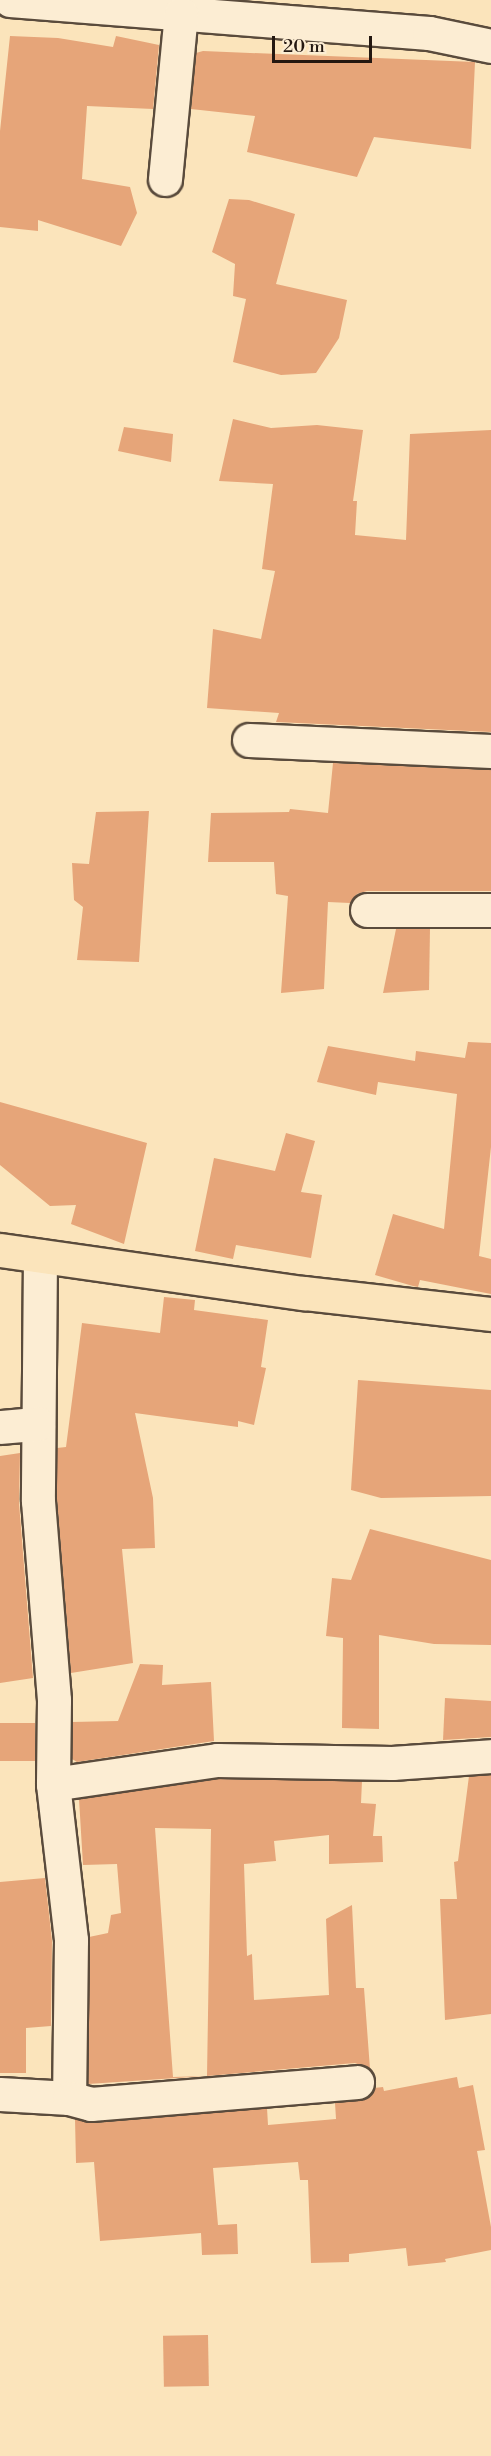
<!DOCTYPE html>
<html>
<head>
<meta charset="utf-8">
<style>
  body { margin:0 }
  #map { position:relative; width:491px; height:2456px; overflow:hidden; background:#fbe4bb; font-family:"Libre Bodoni",serif }
  div>[style] { position:absolute }
  .building>* { inset:0; background:#e6a579; transform-origin:0 0 }
  .roads { filter:drop-shadow(2px 0 #5a4b3c) drop-shadow(-2px 0 #5a4b3c) drop-shadow(0 2px #5a4b3c) drop-shadow(0 -2px #5a4b3c) }
  .minor>* { height:33px; margin:-16.5px; padding:0 16.5px; transform-origin:16.5px; border-radius:16.5px; background:#fcedd3 }
  .primary>* { height:33px; margin:-16.5px; padding:0 16.5px; transform-origin:16.5px; border-radius:16.5px; background:#fbe4bb }
  span { translate:-50% -50%; white-space:nowrap; text-align:center; line-height:1.15; -webkit-text-stroke:4.5px #fcedd3; paint-order:stroke }
  .scale { position:absolute; left:272px; top:36px; width:100px; height:27px; box-sizing:border-box; border:3px solid #241811; border-top:0; padding-left:8px; font-size:18px; line-height:21px; white-space:nowrap; color:#241811; -webkit-text-stroke:4px #fcedd3; paint-order:stroke }
</style>
</head>
<body>
<div id="map">
  <div class="building">
    <div style="clip-path:polygon(10px 36px,58px 38px,113px 47px,116px 36px,159px 45px,153px 109px,87px 106px,82px 179px,130px 187px,137px 213px,121px 246px,38px 220px,38px 231px,0 227px,0 131px)"></div>
    <div style="clip-path:polygon(203px 51px,475px 62px,471px 149px,374px 137px,357px 177px,247px 152px,255px 116px,191px 109px,196px 53px)"></div>
    <div style="clip-path:polygon(229px 199px,249px 200px,295px 214px,276px 284px,347px 300px,339px 338px,316px 373px,281px 375px,233px 362px,246px 299px,233px 296px,235px 264px,212px 252px)"></div>
    <div style="clip-path:polygon(233px 419px,271px 428px,317px 425px,363px 430px,353px 501px,357px 501px,355px 535px,406px 540px,410px 434px,491px 430px,491px 732px,276px 722px,279px 713px,207px 708px,213px 629px,261px 639px,275px 571px,262px 569px,273px 484px,219px 481px)"></div>
    <div style="clip-path:polygon(124px 427px,173px 434px,171px 462px,118px 451px)"></div>
    <div style="clip-path:polygon(333px 763px,491px 770px,491px 891px,367px 891px,357px 894px,350px 903px,328px 902px,324px 989px,281px 993px,288px 896px,276px 894px,274px 862px,208px 862px,211px 813px,289px 812px,290px 809px,328px 813px)"></div>
    <div style="clip-path:polygon(149px 811px,139px 962px,77px 960px,83px 907px,74px 900px,72px 863px,89px 864px,96px 812px)"></div>
    <div style="clip-path:polygon(396px 929px,430px 929px,429px 990px,383px 993px)"></div>
    <div style="clip-path:polygon(468px 1042px,491px 1043px,491px 1147px,479px 1256px,491px 1259px,491px 1294px,420px 1280px,418px 1287px,413px 1286px,375px 1275px,393px 1214px,444px 1229px,457px 1094px,378px 1082px,376px 1095px,317px 1082px,328px 1046px,415px 1061px,416px 1051px,465px 1058px)"></div>
    <div style="clip-path:polygon(0 1102px,147px 1143px,124px 1244px,71px 1224px,76px 1205px,50px 1206px,0 1165px)"></div>
    <div style="clip-path:polygon(286px 1133px,315px 1141px,301px 1192px,322px 1195px,311px 1258px,236px 1245px,233px 1259px,195px 1251px,214px 1158px,275px 1171px)"></div>
    <div style="clip-path:polygon(164px 1297px,195px 1300px,194px 1310px,268px 1320px,261px 1367px,266px 1368px,254px 1425px,238px 1421px,238px 1427px,135px 1413px,153px 1498px,155px 1548px,122px 1549px,133px 1663px,71px 1673px,57px 1500px,57px 1448px,66px 1447px,82px 1323px,160px 1333px)"></div>
    <div style="clip-path:polygon(358px 1380px,491px 1390px,491px 1496px,381px 1498px,351px 1490px)"></div>
    <div style="clip-path:polygon(20px 1453px,19px 1503px,33px 1678px,0 1683px,0 1456px)"></div>
    <div style="clip-path:polygon(370px 1529px,491px 1560px,491px 1645px,434px 1644px,379px 1635px,379px 1729px,342px 1728px,343px 1638px,326px 1636px,332px 1578px,351px 1580px)"></div>
    <div style="clip-path:polygon(140px 1664px,163px 1665px,162px 1685px,211px 1682px,214px 1741px,77px 1762px,72px 1759px,72px 1722px,118px 1721px)"></div>
    <div style="clip-path:polygon(445px 1698px,491px 1701px,491px 1737px,443px 1740px)"></div>
    <div style="left:35px;top:1723px;width:38px;height:35px;rotate:90deg"></div>
    <div style="clip-path:polygon(491px 1775px,491px 2014px,445px 2020px,440px 1899px,457px 1899px,454px 1862px,458px 1861px,469px 1776px)"></div>
    <div style="clip-path:polygon(218px 1779px,362px 1781px,361px 1803px,376px 1804px,373px 1836px,382px 1836px,383px 1862px,329px 1864px,329px 1835px,274px 1841px,276px 1861px,244px 1864px,247px 1956px,252px 1954px,254px 2000px,329px 1995px,326px 1919px,352px 1905px,356px 1988px,364px 1988px,370px 2069px,355px 2063px,207px 2076px,211px 1829px,155px 1828px,173px 2077px,206px 2076px,88px 2084px,89px 1937px,108px 1933px,111px 1915px,121px 1913px,117px 1864px,83px 1865px,79px 1799px)"></div>
    <div style="clip-path:polygon(45px 1878px,52px 1941px,51px 2026px,26px 2028px,26px 2073px,0 2073px,0 1882px)"></div>
    <div style="clip-path:polygon(457px 2077px,459px 2088px,473px 2085px,485px 2150px,477px 2151px,491px 2227px,491px 2250px,445px 2259px,446px 2262px,408px 2266px,406px 2248px,349px 2254px,349px 2262px,311px 2263px,308px 2180px,300px 2180px,298px 2162px,213px 2168px,218px 2225px,237px 2224px,238px 2254px,202px 2255px,201px 2233px,100px 2241px,94px 2162px,76px 2163px,75px 2119px,93px 2123px,267px 2108px,268px 2125px,336px 2119px,335px 2103px,367px 2098px,374px 2088px,383px 2087px,384px 2091px)"></div>
    <div style="left:208px;top:2335px;width:51px;height:45px;rotate:89deg"></div>
  </div>
  <div class="roads">
    <div class="minor">
      <div style="left:10px;top:0;width:420px;rotate:4.5deg"></div>
      <div style="left:429px;top:33px;width:63px;rotate:11.8deg"></div>
      <div style="left:165px;top:179px;width:166px;rotate:-84.5deg"></div>
      <div style="left:249px;top:740px;width:242px;rotate:2.6deg"></div>
      <div style="left:367px;top:910px;width:124px"></div>
      <div style="left:40px;top:1256px;width:245px;rotate:90.5deg"></div>
      <div style="left:38px;top:1501px;width:200px;rotate:85.4deg"></div>
      <div style="left:54px;top:1700px;width:84px;rotate:90.7deg"></div>
      <div style="left:53px;top:1784px;width:166px;rotate:-8.3deg"></div>
      <div style="left:217px;top:1760px;width:175px;rotate:1deg"></div>
      <div style="left:392px;top:1763px;width:99px;rotate:-4deg"></div>
      <div style="left:0;top:1427px;width:38px;rotate:-5deg"></div>
      <div style="left:53px;top:1784px;width:157px;rotate:83.4deg"></div>
      <div style="left:71px;top:1940px;width:158px;rotate:90.7deg"></div>
      <div style="left:0;top:2094px;width:69px;rotate:3.3deg"></div>
      <div style="left:69px;top:2098px;width:23px;rotate:15deg"></div>
      <div style="left:91px;top:2104px;width:267px;rotate:-4.7deg"></div>
    </div>
    <div class="primary">
      <div style="left:0;top:1250px;width:307px;rotate:8.1deg"></div>
      <div style="left:304px;top:1293px;width:188px;rotate:6.4deg"></div>
    </div>
  </div>
  <div class="scale">20 m</div>
</div>
</body>
</html>
